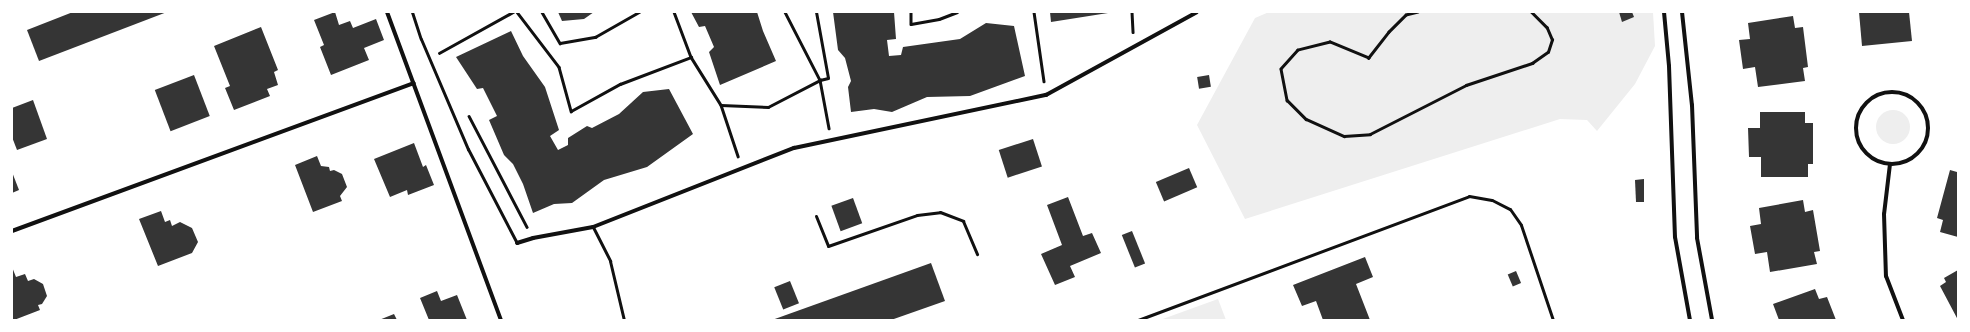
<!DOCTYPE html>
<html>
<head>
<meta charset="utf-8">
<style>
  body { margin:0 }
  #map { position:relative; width:1970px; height:332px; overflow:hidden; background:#fff; font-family:Roboto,sans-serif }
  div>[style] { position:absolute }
  .green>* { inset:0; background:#eee }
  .round { border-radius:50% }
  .building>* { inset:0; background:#353535; transform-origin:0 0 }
  .path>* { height:2.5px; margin:-1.25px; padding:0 1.25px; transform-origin:1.25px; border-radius:1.25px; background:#111 }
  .service>* { height:3px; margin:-1.5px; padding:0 1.5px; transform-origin:1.5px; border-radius:1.5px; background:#111 }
  .minor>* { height:4px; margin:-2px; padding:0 2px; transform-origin:2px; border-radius:2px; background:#111 }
  .minor>.ring { margin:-2px; padding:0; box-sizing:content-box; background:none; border:4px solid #111; border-radius:50% }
  span { translate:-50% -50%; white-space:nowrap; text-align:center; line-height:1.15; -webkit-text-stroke:4px #fff; paint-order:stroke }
  .frame { position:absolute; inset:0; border:13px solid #fff; pointer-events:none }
</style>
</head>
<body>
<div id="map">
  <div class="green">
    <div style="clip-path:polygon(1269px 12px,1653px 12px,1655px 46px,1635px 84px,1597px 131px,1587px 120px,1560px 119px,1245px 219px,1197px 125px,1255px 18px)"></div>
    <div class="round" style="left:1876px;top:110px;width:34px;height:34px"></div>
    <div style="clip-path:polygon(1218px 299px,1226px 320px,1160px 320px)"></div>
  </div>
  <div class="building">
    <div style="clip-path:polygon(73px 12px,167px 12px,39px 61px,27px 30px)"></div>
    <div style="clip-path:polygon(335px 12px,339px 25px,350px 21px,353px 28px,376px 19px,384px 40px,364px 48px,369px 60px,331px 75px,320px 47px,324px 45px,314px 20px)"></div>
    <div style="clip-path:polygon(558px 12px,594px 12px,584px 19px,562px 21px)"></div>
    <div style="clip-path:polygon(691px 12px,757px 12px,763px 31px,776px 61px,720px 85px,709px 52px,714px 47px,705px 26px,699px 27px)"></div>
    <div style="clip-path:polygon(833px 12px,894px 12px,896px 39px,887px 40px,889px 56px,901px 55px,903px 47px,960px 39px,986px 23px,1014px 26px,1025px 76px,970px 96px,927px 97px,892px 112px,874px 109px,851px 112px,848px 87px,851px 81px,845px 58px,838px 50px)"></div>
    <div style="clip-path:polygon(1050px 12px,1108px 12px,1108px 13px,1051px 22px)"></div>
    <div style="clip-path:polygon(1619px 12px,1632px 12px,1634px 17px,1622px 22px)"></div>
    <div style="clip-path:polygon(1859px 12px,1909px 12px,1912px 41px,1862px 46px)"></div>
    <div style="clip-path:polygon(1793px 16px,1795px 28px,1803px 27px,1808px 67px,1803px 68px,1805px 81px,1758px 87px,1755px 67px,1743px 69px,1739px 40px,1750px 39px,1748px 23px)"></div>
    <div style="clip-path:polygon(261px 27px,278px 70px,274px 72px,278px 85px,267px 89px,270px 96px,234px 110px,225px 88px,230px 86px,214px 46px)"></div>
    <div style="clip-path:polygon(511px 31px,523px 56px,545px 87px,559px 130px,550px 136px,558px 150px,568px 145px,568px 138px,587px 126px,592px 128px,619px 114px,643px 92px,669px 89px,693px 134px,647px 167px,604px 180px,572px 203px,554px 204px,533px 213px,523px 184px,513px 164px,504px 155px,489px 120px,497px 116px,483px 88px,477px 89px,456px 57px)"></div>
    <div style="left:194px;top:75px;width:44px;height:42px;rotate:69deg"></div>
    <div style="left:1209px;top:75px;width:12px;height:12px;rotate:81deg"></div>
    <div style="clip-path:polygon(33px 100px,47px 139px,17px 150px,12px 137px,12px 108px)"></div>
    <div style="clip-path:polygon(1760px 112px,1805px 112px,1805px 123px,1813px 123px,1813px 164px,1808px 164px,1808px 177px,1761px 177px,1761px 157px,1749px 157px,1748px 128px,1760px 128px)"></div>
    <div style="left:1033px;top:139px;width:29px;height:36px;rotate:72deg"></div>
    <div style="clip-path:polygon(414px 143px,423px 167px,426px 165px,434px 185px,408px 195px,407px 190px,390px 197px,374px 159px)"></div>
    <div style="clip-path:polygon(317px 156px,321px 166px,329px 167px,330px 171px,334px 170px,342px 174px,347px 187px,340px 196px,342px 201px,313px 212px,295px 165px)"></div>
    <div style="left:1189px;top:168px;width:21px;height:36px;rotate:67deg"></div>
    <div style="clip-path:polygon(1958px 169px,1958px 237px,1940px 232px,1943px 220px,1937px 218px,1950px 170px,1957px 172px)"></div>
    <div style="clip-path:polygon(12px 172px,19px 190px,12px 193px)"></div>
    <div style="clip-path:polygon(1644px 179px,1644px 202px,1636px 202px,1635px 180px)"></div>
    <div style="clip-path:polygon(1068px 197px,1083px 236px,1092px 233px,1101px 253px,1070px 266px,1075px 277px,1055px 285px,1041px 254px,1062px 245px,1047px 205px)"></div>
    <div style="left:853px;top:198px;width:27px;height:23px;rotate:70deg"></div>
    <div style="clip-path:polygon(1803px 200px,1805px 212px,1813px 210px,1820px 251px,1814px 252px,1817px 264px,1770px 272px,1767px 252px,1755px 254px,1750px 226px,1761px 224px,1759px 208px)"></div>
    <div style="clip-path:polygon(161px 211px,165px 222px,170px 220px,172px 226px,180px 222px,192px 228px,198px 242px,192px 253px,158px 266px,139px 219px)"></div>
    <div style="left:1132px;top:231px;width:35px;height:11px;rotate:68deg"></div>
    <div style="clip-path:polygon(1365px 257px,1373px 277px,1356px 284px,1370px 320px,1323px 320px,1316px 301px,1302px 306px,1293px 285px)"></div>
    <div style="clip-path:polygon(931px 263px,945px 301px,891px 320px,772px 320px)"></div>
    <div style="clip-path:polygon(12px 267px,16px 277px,25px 274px,28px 281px,34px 279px,43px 284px,47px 296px,42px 304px,38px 305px,40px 310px,14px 320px,12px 320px)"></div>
    <div style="clip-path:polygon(1958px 270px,1958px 320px,1940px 286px,1946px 282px,1944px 278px)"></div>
    <div style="left:1516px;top:271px;width:13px;height:9px;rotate:67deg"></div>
    <div style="left:790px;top:281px;width:24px;height:17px;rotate:68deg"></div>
    <div style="clip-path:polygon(1815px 289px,1819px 299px,1827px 297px,1836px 320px,1779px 320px,1773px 304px)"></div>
    <div style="clip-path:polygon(437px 291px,441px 301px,457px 295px,467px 320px,429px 320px,420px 298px)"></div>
    <div style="clip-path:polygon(394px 314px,397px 320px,379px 320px)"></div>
  </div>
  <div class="path">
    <div style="left:517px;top:12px;width:69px;rotate:52.6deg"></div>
    <div style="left:559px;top:67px;width:46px;rotate:74.7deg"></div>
    <div style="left:571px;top:111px;width:56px;rotate:-28.9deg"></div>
    <div style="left:620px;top:84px;width:76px;rotate:-20.8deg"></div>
    <div style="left:542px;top:12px;width:36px;rotate:60deg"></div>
    <div style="left:560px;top:43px;width:36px;rotate:-10deg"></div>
    <div style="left:595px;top:37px;width:51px;rotate:-29.6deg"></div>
    <div style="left:674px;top:12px;width:48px;rotate:69.3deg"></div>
    <div style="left:691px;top:57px;width:57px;rotate:58deg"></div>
    <div style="left:721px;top:105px;width:54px;rotate:71.6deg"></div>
    <div style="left:785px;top:12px;width:76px;rotate:62.8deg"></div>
    <div style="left:820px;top:80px;width:49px;rotate:79.4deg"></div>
    <div style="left:911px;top:12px;width:12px;rotate:90deg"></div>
    <div style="left:911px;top:24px;width:28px;rotate:-10deg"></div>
    <div style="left:939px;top:19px;width:19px;rotate:-21deg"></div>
    <div style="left:1034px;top:12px;width:70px;rotate:81.8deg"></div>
    <div style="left:1132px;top:12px;width:20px;rotate:87deg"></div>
    <div style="left:1418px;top:12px;width:12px;rotate:166deg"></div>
    <div style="left:1406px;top:15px;width:24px;rotate:135deg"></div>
    <div style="left:1389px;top:32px;width:33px;rotate:128deg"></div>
    <div style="left:1369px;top:58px;width:42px;rotate:-157.7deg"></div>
    <div style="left:1330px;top:42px;width:33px;rotate:166deg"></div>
    <div style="left:1298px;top:50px;width:25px;rotate:132deg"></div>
    <div style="left:1281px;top:69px;width:32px;rotate:79deg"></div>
    <div style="left:1287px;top:100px;width:27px;rotate:45deg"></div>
    <div style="left:1306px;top:119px;width:42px;rotate:24.1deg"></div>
    <div style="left:1344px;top:136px;width:26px;rotate:-4deg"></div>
    <div style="left:1370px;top:134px;width:108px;rotate:-27deg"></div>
    <div style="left:1466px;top:85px;width:70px;rotate:-18.4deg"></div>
    <div style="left:1532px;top:63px;width:19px;rotate:-35deg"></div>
    <div style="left:1548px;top:52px;width:13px;rotate:-72deg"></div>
    <div style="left:1552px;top:40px;width:13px;rotate:-113deg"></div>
    <div style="left:1547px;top:28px;width:23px;rotate:-135deg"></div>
    <div style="left:439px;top:53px;width:85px;rotate:-29deg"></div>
    <div style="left:721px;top:105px;width:47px;rotate:2.4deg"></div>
    <div style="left:768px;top:107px;width:59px;rotate:-27.4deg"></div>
    <div style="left:820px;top:80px;width:8px;rotate:-14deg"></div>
    <div style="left:828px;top:78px;width:67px;rotate:-100.3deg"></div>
    <div style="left:469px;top:116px;width:125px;rotate:62.4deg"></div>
  </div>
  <div class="service">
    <div style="left:412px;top:12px;width:28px;rotate:72deg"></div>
    <div style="left:421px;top:39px;width:120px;rotate:66.9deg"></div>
    <div style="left:468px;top:149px;width:106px;rotate:62.5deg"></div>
    <div style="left:816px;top:216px;width:32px;rotate:68deg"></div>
    <div style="left:828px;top:246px;width:94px;rotate:-19.2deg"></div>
    <div style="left:917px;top:215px;width:23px;rotate:-7deg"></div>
    <div style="left:940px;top:212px;width:25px;rotate:21deg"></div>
    <div style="left:963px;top:221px;width:36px;rotate:67deg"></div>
    <div style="left:593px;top:227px;width:38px;rotate:63deg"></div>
    <div style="left:610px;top:261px;width:61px;rotate:76.7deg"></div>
    <div style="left:1138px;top:320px;width:353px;rotate:-20.5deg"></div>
    <div style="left:1469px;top:196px;width:23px;rotate:10deg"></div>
    <div style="left:1492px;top:200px;width:20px;rotate:27deg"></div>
    <div style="left:1510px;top:209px;width:19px;rotate:55deg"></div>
    <div style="left:1521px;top:225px;width:100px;rotate:71.4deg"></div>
  </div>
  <div class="minor">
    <div style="left:387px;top:12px;width:328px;rotate:69.7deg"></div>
    <div style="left:1664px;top:12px;width:54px;rotate:84.7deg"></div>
    <div style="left:1669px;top:66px;width:171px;rotate:88deg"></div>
    <div style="left:1675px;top:237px;width:84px;rotate:79.8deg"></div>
    <div style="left:1682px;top:12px;width:94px;rotate:83.9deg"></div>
    <div style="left:1692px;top:105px;width:133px;rotate:87.8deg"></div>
    <div style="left:1697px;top:238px;width:83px;rotate:79.6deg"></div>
    <div class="ring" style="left:1856px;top:92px;width:68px;height:68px"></div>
    <div style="left:1890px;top:164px;width:50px;rotate:96.8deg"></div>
    <div style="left:1884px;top:214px;width:62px;rotate:88.2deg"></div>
    <div style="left:1886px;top:276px;width:47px;rotate:68.9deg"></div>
    <div style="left:12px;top:231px;width:428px;rotate:-20.2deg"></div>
    <div style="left:517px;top:243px;width:17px;rotate:-17deg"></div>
    <div style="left:533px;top:238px;width:61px;rotate:-10.4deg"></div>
    <div style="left:593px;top:227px;width:216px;rotate:-21.5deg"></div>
    <div style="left:794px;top:148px;width:258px;rotate:-11.9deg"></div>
    <div style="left:1046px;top:95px;width:172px;rotate:-28.8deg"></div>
  </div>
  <div class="frame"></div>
</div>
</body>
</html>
